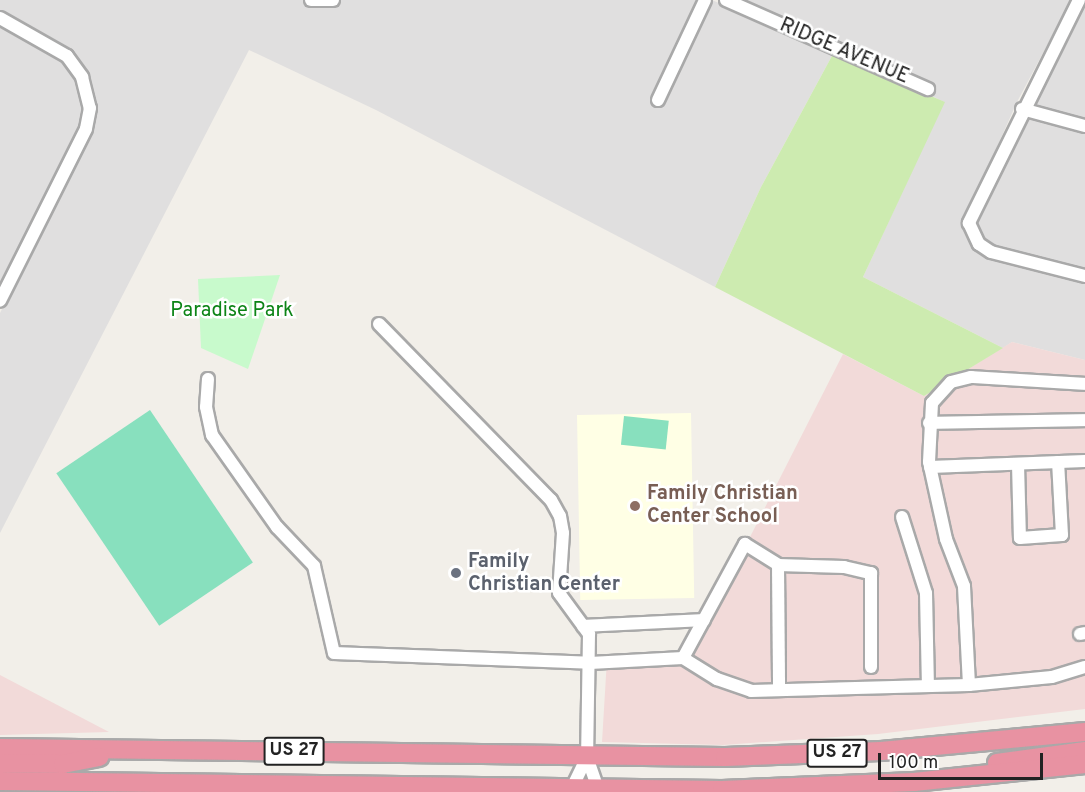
<!DOCTYPE html>
<html>
<head>
<meta charset="utf-8">
<style>
  body { margin:0 }
  #map { position:relative; width:1085px; height:792px; overflow:hidden; background:#f2efe9; font-family:Overpass,sans-serif }
  div>[style] { position:absolute }
  .residential>* { inset:0; background:#e0dfdf }
  .commercial>* { inset:0; background:#f2dad9 }
  .education>* { inset:0; background:#ffffe5; transform-origin:0 0 }
  .grass>* { inset:0; background:#cdebb0 }
  .park>* { inset:0; background:#c8facc }
  .pitch>* { inset:0; background:#88e0be; transform-origin:0 0 }
  .roads { filter:drop-shadow(2px 0 #a9a9a9) drop-shadow(-2px 0 #a9a9a9) drop-shadow(0 2px #a9a9a9) drop-shadow(0 -2px #a9a9a9) }
  .minor>* { height:12px; margin:-6px; padding:0 6px; transform-origin:6px; border-radius:6px; background:#fff }
  .highway>* { height:18px; margin:-9px; padding:0 9px; transform-origin:9px; border-radius:9px; background:#e892a2 }
  .dots>* { width:16px; height:16px; translate:-50% -50%; box-sizing:border-box; border:3px solid #fff; border-radius:50% }
  span { translate:-50% -50%; white-space:nowrap; text-align:center; line-height:1.15; -webkit-text-stroke:5px #fff; paint-order:stroke }
  .shield-label span { padding:2px 4px; background:#fff; border:2px solid; border-radius:4px; -webkit-text-stroke-width:0 }
  .shield-label { font-size:18px; color:#222; font-weight:700 }
  .street-label { font-size:20px; color:#222 }
  .park-label { font-size:20px; color:#0c8416 }
  .education-label { font-size:20px; color:#785e54; font-weight:700 }
  .left { translate:0 -50%; text-align:left }
  .worship-label { font-size:20px; color:#5b616d; font-weight:700 }
  .scale { position:absolute; left:878px; top:753px; width:165px; height:27px; box-sizing:border-box; border:3px solid #222; border-top:0; padding-left:8px; font-size:18px; line-height:21px; white-space:nowrap; color:#222; -webkit-text-stroke:4px #fff; paint-order:stroke }
</style>
</head>
<body>
<div id="map">
  <div class="residential">
    <div style="clip-path:polygon(0 0,697px 0,650px 102px,661px 108px,712px 0,833px 54px,761px 187px,715px 287px,376px 110px,249px 50px,0 533px,0 313px,92px 132px,96px 108px,93px 90px,81px 62px,56px 40px,0 11px)"></div>
    <div style="clip-path:polygon(739px 0,1071px 0,1017px 102px,963px 223px,974px 247px,987px 257px,1085px 282px,1085px 360px,1012px 342px,1003px 348px,863px 277px,944px 102px,932px 96px,936px 86px)"></div>
    <div style="clip-path:polygon(1085px 2px,1085px 120px,1031px 106px)"></div>
    <div style="clip-path:polygon(0 24px,63px 59px,77px 78px,83px 107px,80px 127px,0 289px)"></div>
    <div style="clip-path:polygon(1026px 116px,1085px 132px,1085px 270px,994px 247px,984px 240px,975px 223px)"></div>
  </div>
  <div class="commercial">
    <div style="clip-path:polygon(1012px 342px,1085px 360px,1085px 709px,878px 734px,723px 745px,602px 742px,607px 659px,682px 659px,750px 537px,843px 354px,924px 396px)"></div>
    <div style="clip-path:polygon(0 675px,109px 732px,0 735px)"></div>
  </div>
  <div class="education">
    <div style="left:691px;top:413px;width:185px;height:114px;rotate:89deg"></div>
  </div>
  <div class="grass">
    <div style="clip-path:polygon(833px 54px,945px 102px,863px 277px,1003px 348px,924px 396px,715px 287px,761px 187px)"></div>
  </div>
  <div class="park">
    <div style="clip-path:polygon(280px 275px,248px 369px,201px 348px,198px 279px)"></div>
  </div>
  <div class="pitch">
    <div style="left:150px;top:410px;width:184px;height:113px;rotate:56deg"></div>
    <div style="left:624px;top:416px;width:45px;height:29px;rotate:6deg"></div>
  </div>
  <div class="roads">
    <div class="minor">
      <div style="left:311px;top:0;width:22px"></div>
      <div style="left:726px;top:0;width:221px;rotate:23.8deg"></div>
      <div style="left:1079px;top:0;width:249px;rotate:116.3deg"></div>
      <div style="left:969px;top:223px;width:23px;rotate:65deg"></div>
      <div style="left:979px;top:244px;width:14px;rotate:34deg"></div>
      <div style="left:991px;top:252px;width:97px;rotate:14.3deg"></div>
      <div style="left:0;top:18px;width:77px;rotate:29.6deg"></div>
      <div style="left:67px;top:56px;width:26px;rotate:54deg"></div>
      <div style="left:82px;top:77px;width:32px;rotate:76deg"></div>
      <div style="left:90px;top:108px;width:21px;rotate:101deg"></div>
      <div style="left:86px;top:129px;width:192px;rotate:116.6deg"></div>
      <div style="left:658px;top:100px;width:110px;rotate:-64.8deg"></div>
      <div style="left:1022px;top:109px;width:65px;rotate:15.1deg"></div>
      <div style="left:379px;top:324px;width:246px;rotate:45.7deg"></div>
      <div style="left:551px;top:500px;width:18px;rotate:61deg"></div>
      <div style="left:560px;top:516px;width:17px;rotate:80deg"></div>
      <div style="left:563px;top:533px;width:60px;rotate:93.8deg"></div>
      <div style="left:559px;top:593px;width:51px;rotate:53.8deg"></div>
      <div style="left:589px;top:634px;width:123px;rotate:90.9deg"></div>
      <div style="left:587px;top:757px;width:37px;rotate:71deg"></div>
      <div style="left:208px;top:379px;width:28px;rotate:94deg"></div>
      <div style="left:206px;top:407px;width:29px;rotate:78deg"></div>
      <div style="left:212px;top:435px;width:113px;rotate:54.8deg"></div>
      <div style="left:277px;top:527px;width:54px;rotate:46.5deg"></div>
      <div style="left:314px;top:566px;width:89px;rotate:77.1deg"></div>
      <div style="left:334px;top:653px;width:256px;rotate:2.2deg"></div>
      <div style="left:590px;top:663px;width:93px;rotate:-3.1deg"></div>
      <div style="left:683px;top:658px;width:40px;rotate:32deg"></div>
      <div style="left:717px;top:679px;width:36px;rotate:19deg"></div>
      <div style="left:751px;top:691px;width:218px;rotate:-1.6deg"></div>
      <div style="left:969px;top:685px;width:83px;rotate:-5.5deg"></div>
      <div style="left:1052px;top:677px;width:34px;rotate:-17deg"></div>
      <div style="left:929px;top:423px;width:156px;rotate:-1.1deg"></div>
      <div style="left:1018px;top:464px;width:74px;rotate:88.5deg"></div>
      <div style="left:1020px;top:538px;width:42px;rotate:-4.1deg"></div>
      <div style="left:1062px;top:535px;width:73px;rotate:-93.1deg"></div>
      <div style="left:930px;top:467px;width:155px;rotate:-2.2deg"></div>
      <div style="left:902px;top:517px;width:80px;rotate:72.5deg"></div>
      <div style="left:926px;top:593px;width:93px;rotate:88.8deg"></div>
      <div style="left:778px;top:565px;width:125px;rotate:89.5deg"></div>
      <div style="left:583px;top:626px;width:121px;rotate:-2.8deg"></div>
      <div style="left:1080px;top:634px;width:5px;rotate:-11deg"></div>
      <div style="left:683px;top:658px;width:130px;rotate:-61.5deg"></div>
      <div style="left:745px;top:544px;width:39px;rotate:32deg"></div>
      <div style="left:778px;top:565px;width:66px;rotate:1.7deg"></div>
      <div style="left:844px;top:567px;width:28px;rotate:13deg"></div>
      <div style="left:871px;top:573px;width:94px;rotate:90deg"></div>
      <div style="left:969px;top:685px;width:99px;rotate:-92.9deg"></div>
      <div style="left:964px;top:586px;width:50px;rotate:-111deg"></div>
      <div style="left:946px;top:539px;width:79px;rotate:-102.4deg"></div>
      <div style="left:929px;top:462px;width:59px;rotate:-87.1deg"></div>
      <div style="left:932px;top:403px;width:28px;rotate:-48deg"></div>
      <div style="left:951px;top:382px;width:21px;rotate:-14deg"></div>
      <div style="left:971px;top:377px;width:114px;rotate:3.5deg"></div>
      <div style="left:570px;top:792px;width:39px;rotate:-64deg"></div>
    </div>
    <div class="highway">
      <div style="left:0;top:748px;width:725px;rotate:0.71deg"></div>
      <div style="left:725px;top:757px;width:156px;rotate:-2.2deg"></div>
      <div style="left:881px;top:751px;width:205px;rotate:-5.3deg"></div>
      <div style="left:0;top:763px;width:63px;rotate:0.9deg"></div>
      <div style="left:63px;top:764px;width:37px;rotate:-11deg"></div>
      <div style="left:997px;top:763px;width:89px;rotate:-7.8deg"></div>
      <div style="left:0;top:781px;width:722px;rotate:0.71deg"></div>
      <div style="left:722px;top:790px;width:192px;rotate:-2.4deg"></div>
      <div style="left:914px;top:782px;width:172px;rotate:-6deg"></div>
    </div>
  </div>
  <div class="dots">
    <div style="left:635px;top:506px;background:#8d6e63"></div>
    <div style="left:456px;top:573px;background:#6b7280"></div>
  </div>
  <div class="shield-label">
    <span style="left:294px;top:751px">US 27</span>
    <span style="left:837px;top:753px">US 27</span>
  </div>
  <div class="street-label">
    <span style="left:844px;top:52px;rotate:23deg">RIDGE AVENUE</span>
  </div>
  <div class="park-label">
    <span style="left:232px;top:311px">Paradise Park</span>
  </div>
  <div class="education-label">
    <span class="left" style="left:647px;top:506px">Family Christian<br>Center School</span>
  </div>
  <div class="worship-label">
    <span class="left" style="left:468px;top:574px">Family<br>Christian Center</span>
  </div>
  <div class="scale">100 m</div>
</div>
</body>
</html>
